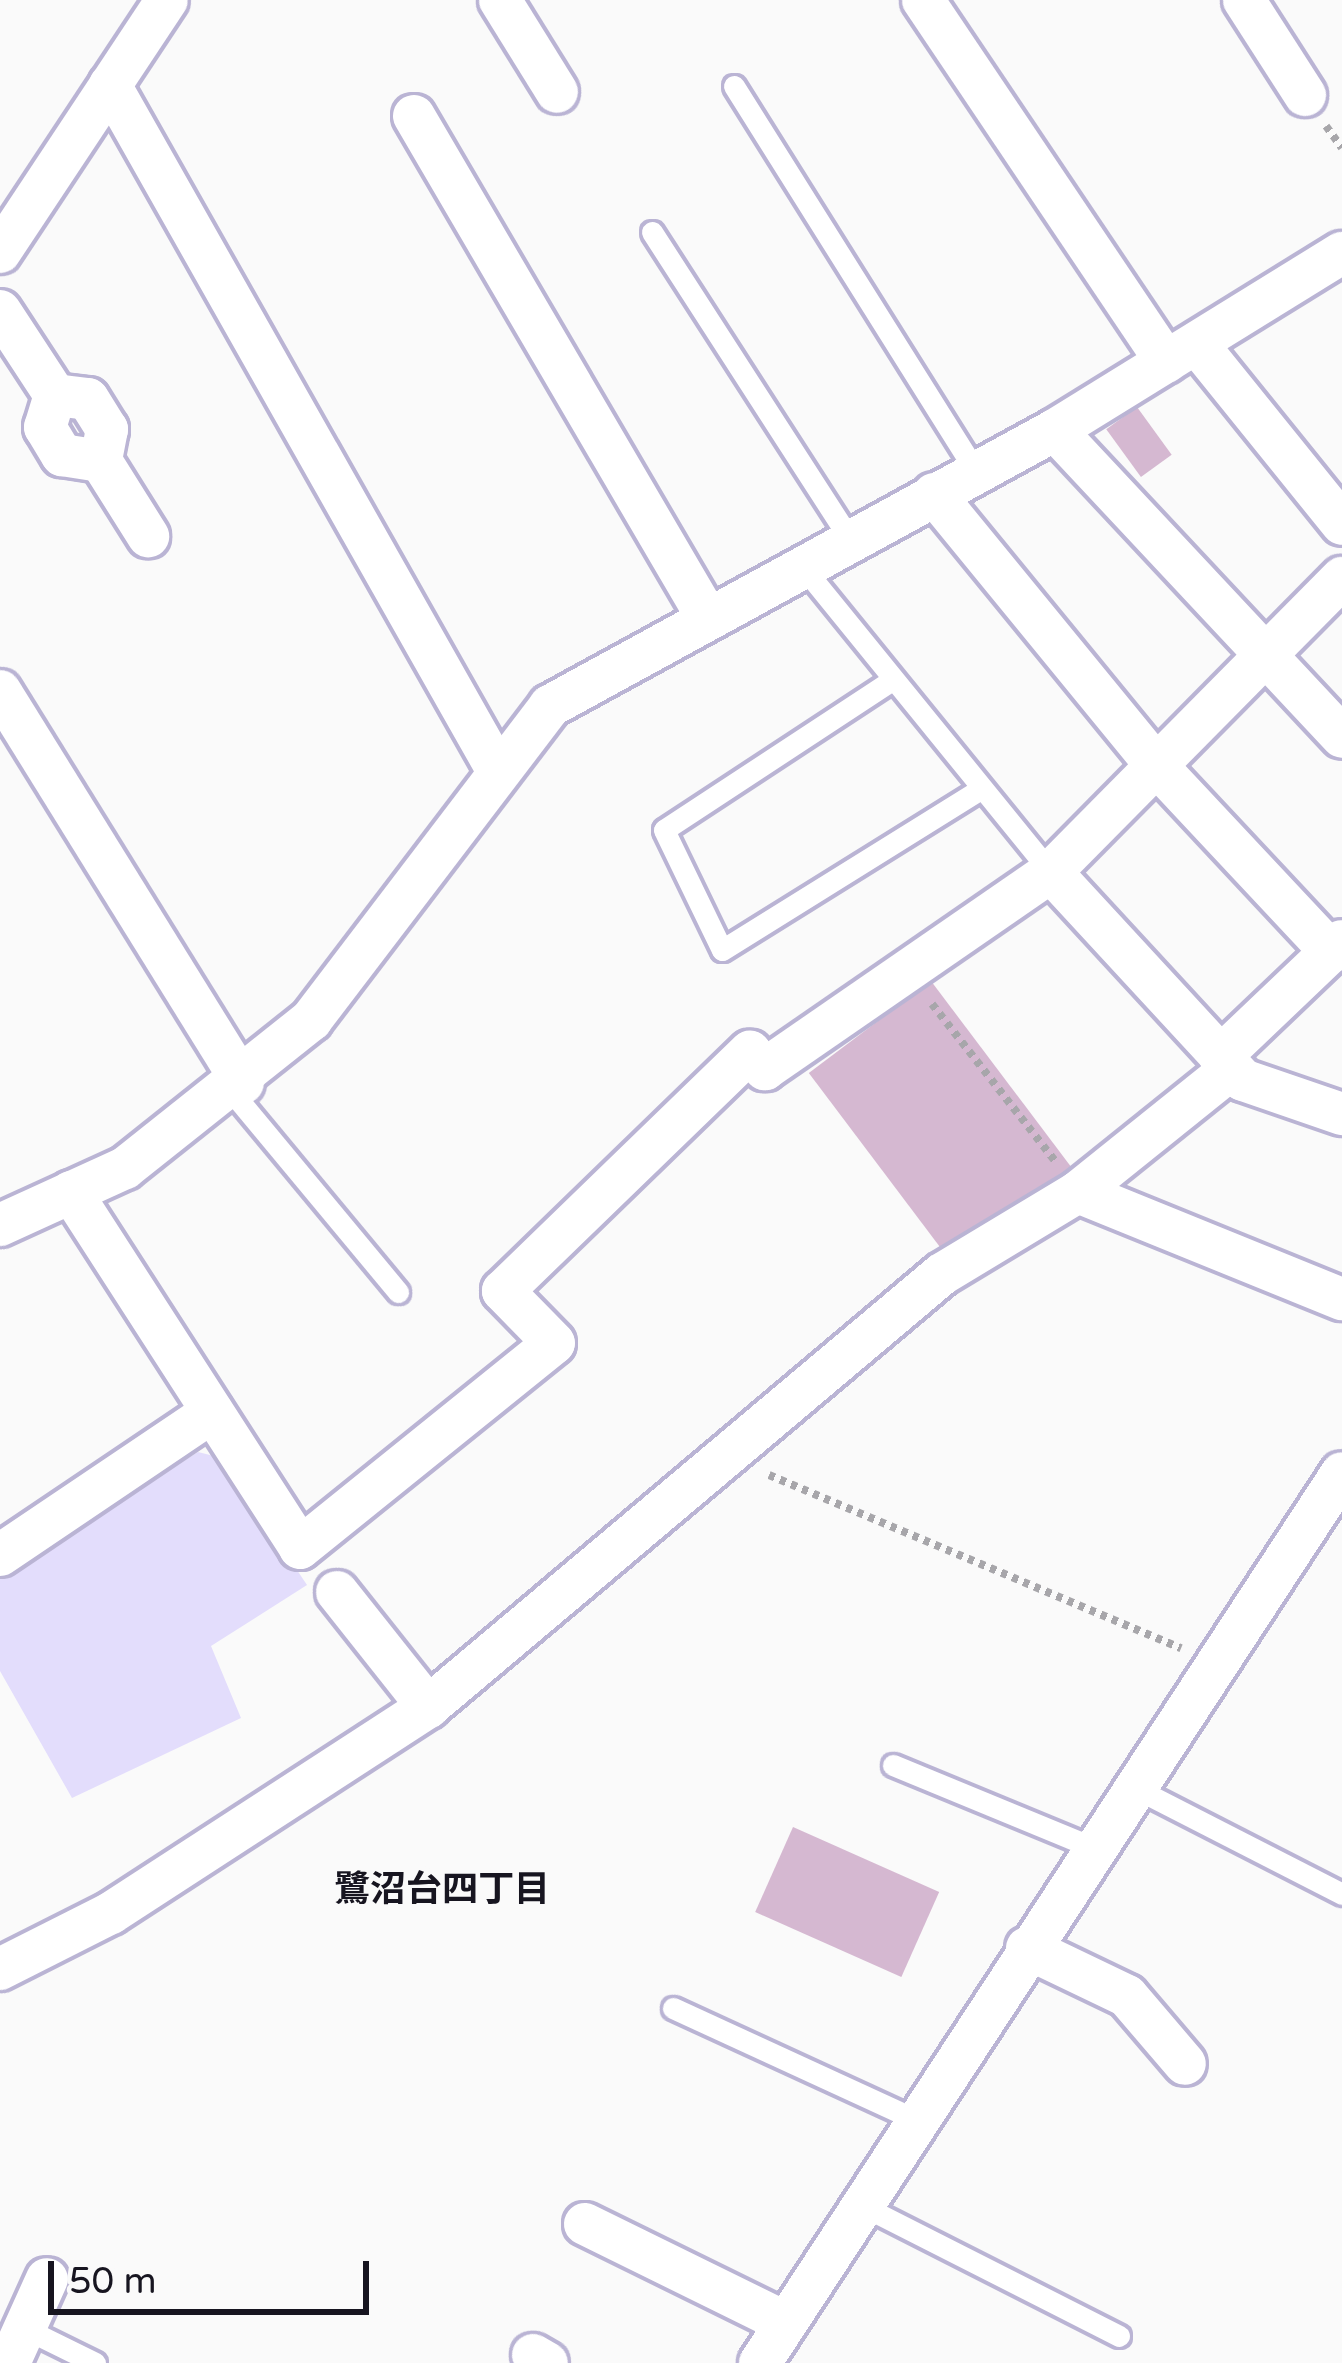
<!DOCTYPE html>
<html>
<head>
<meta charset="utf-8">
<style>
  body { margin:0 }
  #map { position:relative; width:1342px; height:2363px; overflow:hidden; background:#fafafa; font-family:"Varela Round","Noto Sans JP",sans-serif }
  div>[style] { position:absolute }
  .green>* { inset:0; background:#e3ddfc }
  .building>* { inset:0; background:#d5b8d1; transform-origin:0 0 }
  .path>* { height:8px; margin-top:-4px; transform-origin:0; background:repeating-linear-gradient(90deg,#a7a6aa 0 6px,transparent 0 12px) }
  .roads { filter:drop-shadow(3px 0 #bab4d4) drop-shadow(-3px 0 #bab4d4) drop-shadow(0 3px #bab4d4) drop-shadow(0 -3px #bab4d4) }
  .service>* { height:21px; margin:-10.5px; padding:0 10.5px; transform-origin:10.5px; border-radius:10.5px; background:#fff }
  .minor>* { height:42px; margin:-21px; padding:0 21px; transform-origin:21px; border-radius:21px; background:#fff }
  span { translate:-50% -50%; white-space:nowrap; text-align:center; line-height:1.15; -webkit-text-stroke:10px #fafafa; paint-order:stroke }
  .neighbourhood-label { font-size:36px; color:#171520; font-weight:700 }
  .scale { position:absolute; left:48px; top:2261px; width:321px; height:54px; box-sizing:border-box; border:6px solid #171520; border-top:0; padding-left:15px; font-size:36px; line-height:42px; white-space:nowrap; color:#171520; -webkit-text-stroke:9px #fafafa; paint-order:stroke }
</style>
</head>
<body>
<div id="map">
  <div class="green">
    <div style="clip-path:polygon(198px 1452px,222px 1458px,307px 1585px,211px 1646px,241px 1718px,72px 1798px,0 1671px,0 1574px)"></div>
  </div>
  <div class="building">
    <div style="left:1137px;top:407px;width:59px;height:38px;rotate:54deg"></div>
    <div style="left:931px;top:981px;width:247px;height:153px;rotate:53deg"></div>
    <div style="left:793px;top:1827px;width:160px;height:93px;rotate:24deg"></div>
  </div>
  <div class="path">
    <div style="left:1326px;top:126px;width:27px;rotate:54deg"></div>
    <div style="left:932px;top:1004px;width:201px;rotate:51.9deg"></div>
    <div style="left:769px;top:1475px;width:447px;rotate:22.8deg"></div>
  </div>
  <div class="roads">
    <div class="service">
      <div style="left:734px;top:86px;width:457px;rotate:57.9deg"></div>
      <div style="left:652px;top:232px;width:365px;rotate:57.2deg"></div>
      <div style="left:802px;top:566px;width:395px;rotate:50.9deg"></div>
      <div style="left:889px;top:682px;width:269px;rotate:146.7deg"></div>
      <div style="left:664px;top:830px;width:133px;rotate:64.2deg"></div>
      <div style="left:722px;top:950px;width:301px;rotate:-31.9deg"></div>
      <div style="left:232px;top:1092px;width:260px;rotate:50.3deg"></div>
      <div style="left:893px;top:1765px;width:215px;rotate:22.4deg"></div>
      <div style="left:1135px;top:1788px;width:233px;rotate:27.1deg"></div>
      <div style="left:673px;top:2008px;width:268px;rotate:24.7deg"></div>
      <div style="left:863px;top:2206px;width:287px;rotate:26.9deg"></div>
      <div style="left:26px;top:2329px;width:77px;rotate:26.2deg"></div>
    </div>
    <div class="minor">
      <div style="left:500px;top:0;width:108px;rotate:58.2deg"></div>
      <div style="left:923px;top:0;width:436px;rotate:56.1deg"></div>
      <div style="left:1244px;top:0;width:113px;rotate:57.3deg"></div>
      <div style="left:110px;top:85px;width:782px;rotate:60.52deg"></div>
      <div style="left:414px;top:116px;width:580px;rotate:59.68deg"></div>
      <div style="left:0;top:252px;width:302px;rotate:-56.5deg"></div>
      <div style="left:0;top:311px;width:100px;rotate:56.8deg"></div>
      <div style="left:55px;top:395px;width:34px;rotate:107deg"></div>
      <div style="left:45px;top:427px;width:33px;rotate:59deg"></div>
      <div style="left:62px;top:455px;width:39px;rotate:9deg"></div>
      <div style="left:101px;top:461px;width:89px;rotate:57.9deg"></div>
      <div style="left:1197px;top:344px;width:231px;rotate:51.1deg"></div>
      <div style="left:55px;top:395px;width:33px;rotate:7deg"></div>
      <div style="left:88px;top:399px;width:36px;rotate:58deg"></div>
      <div style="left:107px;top:429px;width:33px;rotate:101deg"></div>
      <div style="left:1055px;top:430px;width:420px;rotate:46.9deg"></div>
      <div style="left:934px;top:494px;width:352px;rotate:50.7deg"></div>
      <div style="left:1157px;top:766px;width:255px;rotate:46.9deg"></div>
      <div style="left:0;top:691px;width:461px;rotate:58.2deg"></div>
      <div style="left:1051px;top:872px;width:283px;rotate:47.3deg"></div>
      <div style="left:1243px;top:1080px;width:105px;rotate:19deg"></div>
      <div style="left:1220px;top:1057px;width:168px;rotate:-43.6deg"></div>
      <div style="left:71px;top:1192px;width:423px;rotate:57.2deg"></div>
      <div style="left:300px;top:1548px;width:326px;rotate:-38.9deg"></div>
      <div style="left:554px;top:1343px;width:73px;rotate:-134.4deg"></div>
      <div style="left:503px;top:1291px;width:344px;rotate:-44.1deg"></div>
      <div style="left:750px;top:1052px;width:23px;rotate:49deg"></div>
      <div style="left:765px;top:1069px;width:347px;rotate:-34.6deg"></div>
      <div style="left:1051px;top:872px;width:414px;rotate:-45.3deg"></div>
      <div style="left:1078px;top:1192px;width:196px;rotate:-38.8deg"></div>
      <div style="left:0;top:1225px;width:137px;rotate:-24.5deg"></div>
      <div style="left:125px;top:1168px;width:238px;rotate:-38.5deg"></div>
      <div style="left:311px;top:1020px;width:395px;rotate:-52.7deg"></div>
      <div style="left:550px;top:706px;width:576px;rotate:-28.66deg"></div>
      <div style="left:1055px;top:430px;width:337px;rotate:-31.7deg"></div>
      <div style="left:0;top:1555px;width:256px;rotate:-34deg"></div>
      <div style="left:337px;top:1592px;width:147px;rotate:51.6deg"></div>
      <div style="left:1027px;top:1948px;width:111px;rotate:25.6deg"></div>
      <div style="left:1127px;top:1996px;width:89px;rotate:49.5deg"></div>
      <div style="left:0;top:1969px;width:124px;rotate:-26.8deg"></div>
      <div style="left:111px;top:1913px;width:378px;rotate:-33deg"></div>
      <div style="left:428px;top:1707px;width:672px;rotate:-40.11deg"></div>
      <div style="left:942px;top:1274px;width:159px;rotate:-31.1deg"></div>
      <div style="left:1078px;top:1192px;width:285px;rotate:22.1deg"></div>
      <div style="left:585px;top:2224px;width:224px;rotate:26.2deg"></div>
      <div style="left:533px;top:2355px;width:16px;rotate:30deg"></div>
      <div style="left:9px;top:2363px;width:92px;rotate:-65.7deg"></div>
      <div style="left:760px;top:2363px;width:1063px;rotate:-56.82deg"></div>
    </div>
  </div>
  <div class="neighbourhood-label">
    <span style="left:442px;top:1890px">鷺沼台四丁目</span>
  </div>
  <div class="scale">50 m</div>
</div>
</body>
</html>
